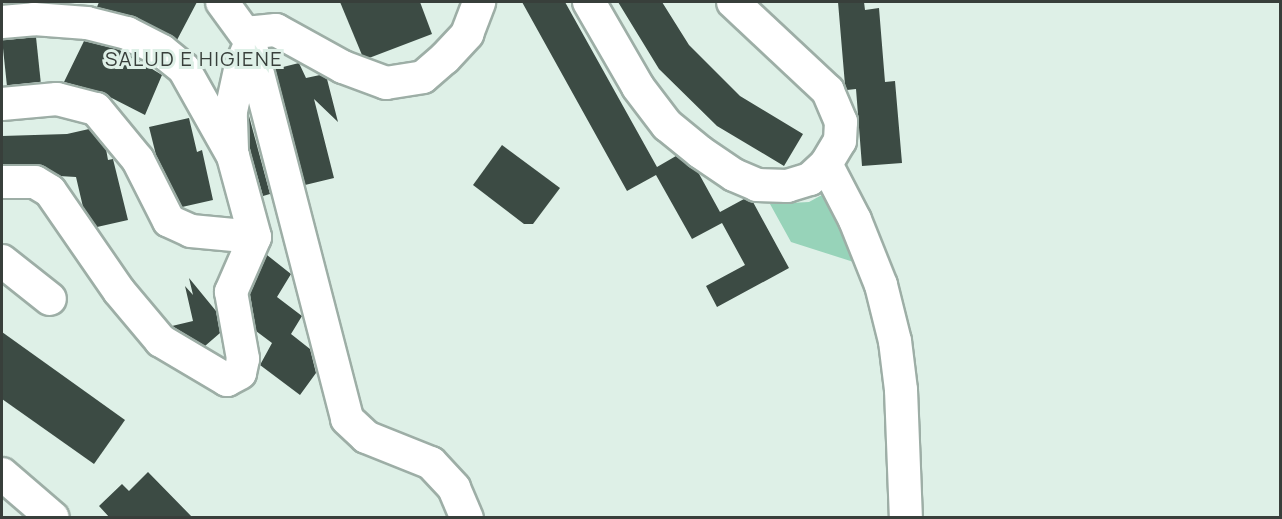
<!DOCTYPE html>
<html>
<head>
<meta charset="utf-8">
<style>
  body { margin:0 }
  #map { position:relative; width:1282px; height:519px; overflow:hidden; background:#def0e7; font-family:Manrope,sans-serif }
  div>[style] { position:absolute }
  .green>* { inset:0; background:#97d3b9 }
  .building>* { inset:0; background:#3c4b44; transform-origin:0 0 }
  .roads { filter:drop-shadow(2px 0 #9daea6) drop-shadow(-2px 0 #9daea6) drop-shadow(0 2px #9daea6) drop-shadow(0 -2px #9daea6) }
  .minor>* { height:32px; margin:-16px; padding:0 16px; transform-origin:16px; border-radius:16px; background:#fff }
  span { translate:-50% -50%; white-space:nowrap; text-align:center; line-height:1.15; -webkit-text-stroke:6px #def0e7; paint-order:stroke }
  .neighbourhood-label { font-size:20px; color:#383f3b; letter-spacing:1.5px }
  .frame { position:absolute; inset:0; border:3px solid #383f3b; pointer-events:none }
</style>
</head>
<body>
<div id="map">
  <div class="green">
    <div style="clip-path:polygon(831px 190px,863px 265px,791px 242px,770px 204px,809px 202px)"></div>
  </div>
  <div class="building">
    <div style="clip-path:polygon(99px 2px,197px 2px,177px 40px,135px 17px,97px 7px)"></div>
    <div style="clip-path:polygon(340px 2px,420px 2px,432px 34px,369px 58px,362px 55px)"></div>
    <div style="clip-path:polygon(522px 2px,565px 2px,657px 167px,676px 156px,698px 172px,720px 212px,744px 199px,753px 202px,789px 268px,717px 307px,706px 286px,745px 265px,722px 223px,692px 239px,656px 175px,627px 191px)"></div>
    <div style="clip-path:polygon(618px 2px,662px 2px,689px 45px,740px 96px,803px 134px,784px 166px,717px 126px,659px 69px)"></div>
    <div style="clip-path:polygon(838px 2px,864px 2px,865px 10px,879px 8px,885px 82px,895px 81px,902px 163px,862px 166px,856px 89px,847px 90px,845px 85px)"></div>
    <div style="left:36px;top:37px;width:45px;height:34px;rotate:84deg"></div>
    <div style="clip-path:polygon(84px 41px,121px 50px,162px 75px,145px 115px,100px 92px,64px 82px)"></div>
    <div style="clip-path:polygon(299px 63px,306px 78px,320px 75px,327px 79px,338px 122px,314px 99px,334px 178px,305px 185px,275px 69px)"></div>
    <div style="clip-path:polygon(249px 116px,270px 194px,263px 196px,250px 150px)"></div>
    <div style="clip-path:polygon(189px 118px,197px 152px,202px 150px,213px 200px,182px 207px,156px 155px,149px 127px)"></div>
    <div style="clip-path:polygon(89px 129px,106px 149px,108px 160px,113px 159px,128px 220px,97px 227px,83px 207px,76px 177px,59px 176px,36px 164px,2px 164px,2px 136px,67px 134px)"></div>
    <div style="clip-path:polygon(502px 145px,560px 188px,533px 224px,524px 224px,473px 185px)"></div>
    <div style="clip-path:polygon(267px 255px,291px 274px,277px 297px,302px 316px,291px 334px,310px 349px,316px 373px,300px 395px,260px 365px,272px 343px,256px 331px,250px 294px)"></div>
    <div style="clip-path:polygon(189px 278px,216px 311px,220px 333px,205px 346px,172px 326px,193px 321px,185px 286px,193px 295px)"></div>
    <div style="clip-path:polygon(2px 332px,125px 420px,94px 464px,2px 399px)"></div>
    <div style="clip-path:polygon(148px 472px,193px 518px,110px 518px,99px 506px,122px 484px,129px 491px)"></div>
  </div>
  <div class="roads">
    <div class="minor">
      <div style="left:222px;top:2px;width:46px;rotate:53.9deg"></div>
      <div style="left:249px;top:39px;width:392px;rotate:75.5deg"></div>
      <div style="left:347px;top:419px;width:26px;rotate:43deg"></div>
      <div style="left:366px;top:437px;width:70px;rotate:21.8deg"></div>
      <div style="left:431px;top:463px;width:34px;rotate:47deg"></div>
      <div style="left:454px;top:488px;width:33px;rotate:67deg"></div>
      <div style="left:589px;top:2px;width:98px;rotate:60deg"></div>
      <div style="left:638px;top:87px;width:48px;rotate:52.7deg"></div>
      <div style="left:667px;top:125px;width:43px;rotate:39.3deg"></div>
      <div style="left:700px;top:152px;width:41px;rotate:34.1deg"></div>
      <div style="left:734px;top:175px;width:25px;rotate:23deg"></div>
      <div style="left:757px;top:185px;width:30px;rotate:2deg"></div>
      <div style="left:787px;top:186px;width:24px;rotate:-17deg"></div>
      <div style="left:810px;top:179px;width:22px;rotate:-43deg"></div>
      <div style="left:826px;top:164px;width:27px;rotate:-59deg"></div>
      <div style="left:840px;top:141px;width:19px;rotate:-87deg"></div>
      <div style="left:841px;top:122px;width:34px;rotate:-113deg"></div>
      <div style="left:828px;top:91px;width:130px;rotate:-136.9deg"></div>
      <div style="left:2px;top:22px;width:32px;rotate:-5deg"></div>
      <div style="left:34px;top:19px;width:53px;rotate:4.3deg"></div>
      <div style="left:87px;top:23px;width:41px;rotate:14deg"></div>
      <div style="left:127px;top:33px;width:39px;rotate:27deg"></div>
      <div style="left:162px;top:51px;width:28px;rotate:39deg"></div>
      <div style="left:184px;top:69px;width:100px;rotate:60.6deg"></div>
      <div style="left:233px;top:156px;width:84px;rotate:74.8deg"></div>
      <div style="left:255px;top:237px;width:60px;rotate:113.6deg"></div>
      <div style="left:231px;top:292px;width:68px;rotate:79.8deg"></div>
      <div style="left:243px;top:359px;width:14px;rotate:102deg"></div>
      <div style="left:240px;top:373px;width:15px;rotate:152deg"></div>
      <div style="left:227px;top:380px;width:77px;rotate:-149.4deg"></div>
      <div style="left:161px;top:341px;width:65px;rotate:-130deg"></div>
      <div style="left:119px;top:291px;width:121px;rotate:-124.6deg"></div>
      <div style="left:50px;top:191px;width:17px;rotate:-149deg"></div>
      <div style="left:35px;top:182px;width:33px;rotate:180deg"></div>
      <div style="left:2px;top:104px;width:55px;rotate:-5.2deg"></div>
      <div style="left:57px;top:99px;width:40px;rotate:14.4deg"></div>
      <div style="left:96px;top:109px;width:66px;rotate:50.5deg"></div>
      <div style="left:138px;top:160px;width:68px;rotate:63.1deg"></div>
      <div style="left:169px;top:221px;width:24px;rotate:24deg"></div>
      <div style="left:191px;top:231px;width:64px;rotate:5.4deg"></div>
      <div style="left:232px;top:149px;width:38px;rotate:-92deg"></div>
      <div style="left:231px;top:111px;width:47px;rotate:-77.7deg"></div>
      <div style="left:241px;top:65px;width:36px;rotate:-66deg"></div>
      <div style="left:256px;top:32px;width:20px;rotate:-6deg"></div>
      <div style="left:276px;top:30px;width:77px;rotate:28.9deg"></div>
      <div style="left:343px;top:67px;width:46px;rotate:20.4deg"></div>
      <div style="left:386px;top:83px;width:37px;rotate:-9deg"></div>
      <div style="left:423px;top:77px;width:29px;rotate:-41deg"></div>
      <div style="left:445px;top:58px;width:33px;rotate:-47deg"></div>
      <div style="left:467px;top:34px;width:34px;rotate:-69deg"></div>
      <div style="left:826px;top:164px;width:63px;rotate:62.6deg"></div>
      <div style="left:855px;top:220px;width:70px;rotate:68.2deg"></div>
      <div style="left:881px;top:285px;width:58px;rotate:76deg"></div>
      <div style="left:895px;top:341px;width:49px;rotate:83deg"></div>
      <div style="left:901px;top:390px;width:128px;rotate:87.8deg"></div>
      <div style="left:2px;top:261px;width:61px;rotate:38.4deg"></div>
      <div style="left:2px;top:474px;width:67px;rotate:40.8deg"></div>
    </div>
  </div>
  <div class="neighbourhood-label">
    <span style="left:194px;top:58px">SALUD E HIGIENE</span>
  </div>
  <div class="frame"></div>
</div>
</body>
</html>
